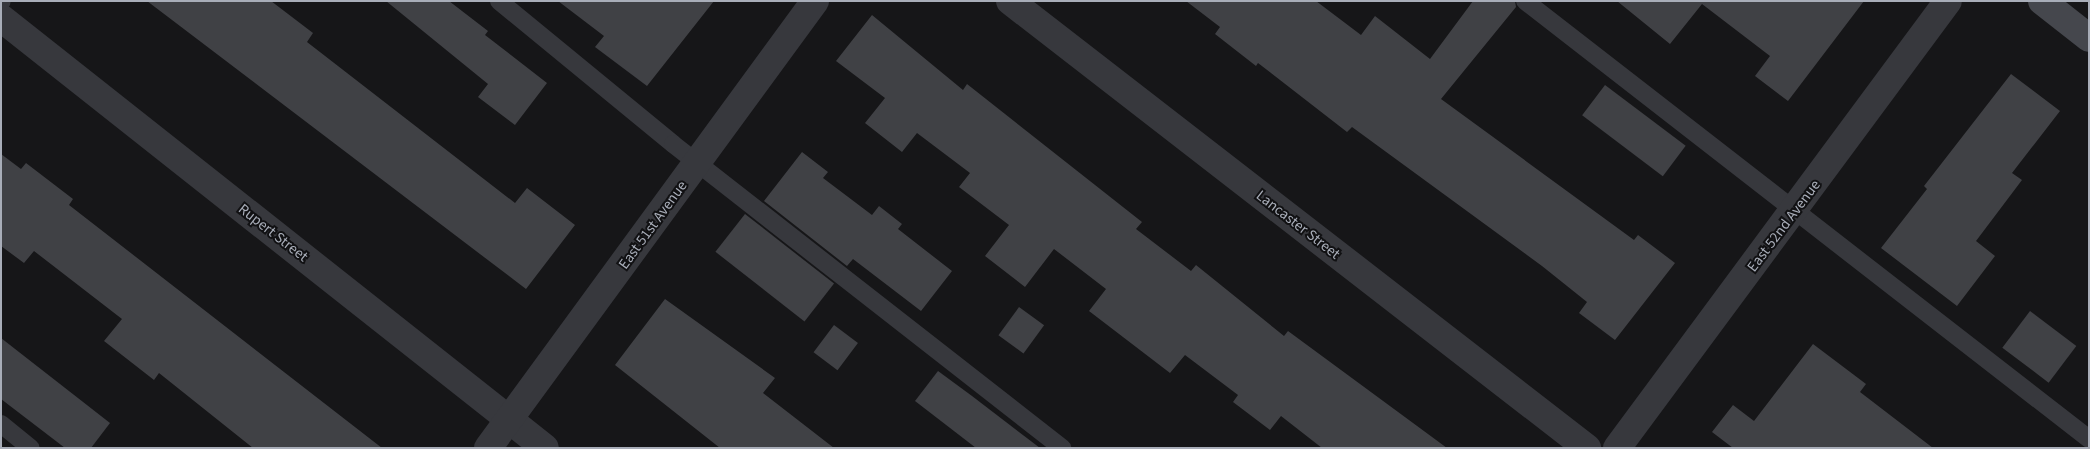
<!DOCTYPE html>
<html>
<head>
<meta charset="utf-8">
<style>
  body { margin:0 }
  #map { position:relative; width:2090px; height:449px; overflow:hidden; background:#161618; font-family:"Source Sans 3",sans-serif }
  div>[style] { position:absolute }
  .building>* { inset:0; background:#404145; transform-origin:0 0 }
  .lane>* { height:18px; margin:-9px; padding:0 9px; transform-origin:9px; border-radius:9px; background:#37383d }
  .street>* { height:28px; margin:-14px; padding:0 14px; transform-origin:14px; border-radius:14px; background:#37383d }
  .secondary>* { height:28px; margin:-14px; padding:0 14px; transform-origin:14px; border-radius:14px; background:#45474d }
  span { translate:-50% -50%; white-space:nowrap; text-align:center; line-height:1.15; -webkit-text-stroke:4px #111113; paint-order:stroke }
  .street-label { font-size:15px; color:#a8adb8 }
  .frame { position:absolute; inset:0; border:2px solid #a8adb8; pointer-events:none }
</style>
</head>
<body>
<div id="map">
  <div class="building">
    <div style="clip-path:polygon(147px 1px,271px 1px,313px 33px,307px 42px,515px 203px,527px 188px,575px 225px,526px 289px)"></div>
    <div style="clip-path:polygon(386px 1px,449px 1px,488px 31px,485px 35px,547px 83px,515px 125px,478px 97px,488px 84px)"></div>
    <div style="clip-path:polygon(558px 1px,714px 1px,647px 86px,595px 47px,604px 36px)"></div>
    <div style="clip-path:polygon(1186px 1px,1316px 1px,1361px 35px,1375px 16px,1430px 59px,1473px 1px,1515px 1px,1516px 7px,1441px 99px,1634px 240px,1638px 235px,1675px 263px,1615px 340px,1579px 313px,1587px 302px,1542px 266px,1352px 127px,1347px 132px,1258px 63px,1256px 66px,1215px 34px,1220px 27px)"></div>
    <div style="clip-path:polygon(1617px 1px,1864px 1px,1788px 101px,1755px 76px,1770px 56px,1702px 4px,1670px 44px)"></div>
    <div style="clip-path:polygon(872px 15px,963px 90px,967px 84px,1142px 222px,1136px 229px,1191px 271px,1196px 265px,1284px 336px,1288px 331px,1447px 448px,1322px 448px,1281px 416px,1270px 430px,1233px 402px,1238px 395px,1185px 355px,1170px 373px,1089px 311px,1106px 289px,1054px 249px,1025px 287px,985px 256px,1009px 225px,959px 187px,970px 173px,917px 133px,902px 152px,865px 123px,885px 98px,836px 61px)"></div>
    <div style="clip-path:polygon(2011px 74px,2060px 111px,2012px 173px,2022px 180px,1976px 241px,1995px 256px,1957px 306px,1881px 248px,1927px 189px,1924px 186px)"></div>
    <div style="left:1605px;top:85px;width:101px;height:38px;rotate:37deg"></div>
    <div style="clip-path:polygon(802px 152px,828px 172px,823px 178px,872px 215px,879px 206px,902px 224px,898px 229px,952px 271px,921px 311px,853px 259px,847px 266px,764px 201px)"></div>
    <div style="clip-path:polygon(1px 154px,21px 169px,26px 163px,73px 199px,69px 205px,382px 448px,253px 448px,159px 373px,154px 380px,104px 341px,122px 319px,34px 251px,24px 263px,1px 246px)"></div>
    <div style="left:745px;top:214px;width:113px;height:48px;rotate:38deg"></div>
    <div style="clip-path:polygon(665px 299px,775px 378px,763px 393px,834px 448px,720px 448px,615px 365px)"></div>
    <div style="left:1019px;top:307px;width:31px;height:35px;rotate:36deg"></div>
    <div style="left:2030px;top:311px;width:58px;height:46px;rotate:37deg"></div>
    <div style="left:834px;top:325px;width:30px;height:34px;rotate:37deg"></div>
    <div style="clip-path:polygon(1px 338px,110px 423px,91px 448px,65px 448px,1px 399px)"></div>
    <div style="clip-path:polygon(1813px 344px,1866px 384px,1860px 392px,1933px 448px,1733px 448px,1712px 432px,1733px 405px,1754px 421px)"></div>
    <div style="clip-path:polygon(938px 371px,972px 396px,1040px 448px,976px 448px,915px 401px)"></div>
  </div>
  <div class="lane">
    <div style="left:499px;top:1px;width:225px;rotate:39.4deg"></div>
    <div style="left:673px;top:144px;width:494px;rotate:38deg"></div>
    <div style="left:1525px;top:1px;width:714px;rotate:37.83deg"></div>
    <div style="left:1px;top:2px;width:1px;rotate:-45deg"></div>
    <div style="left:1px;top:424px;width:38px;rotate:39deg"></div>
  </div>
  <div class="street">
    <div style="left:1010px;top:1px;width:730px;rotate:37.76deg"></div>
    <div style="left:1px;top:18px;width:693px;rotate:38.32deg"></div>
    <div style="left:488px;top:448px;width:554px;rotate:-53.81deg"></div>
    <div style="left:1617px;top:448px;width:556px;rotate:-53.48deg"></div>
  </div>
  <div class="secondary">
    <div style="left:2042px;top:1px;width:60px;rotate:38.2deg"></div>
  </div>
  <div class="street-label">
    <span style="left:653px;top:225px;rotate:-54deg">East 51st Avenue</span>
    <span style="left:1298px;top:225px;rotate:38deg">Lancaster Street</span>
    <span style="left:1784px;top:226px;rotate:-53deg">East 52nd Avenue</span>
    <span style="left:273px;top:233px;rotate:38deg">Rupert Street</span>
  </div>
  <div class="frame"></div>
</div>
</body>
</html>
